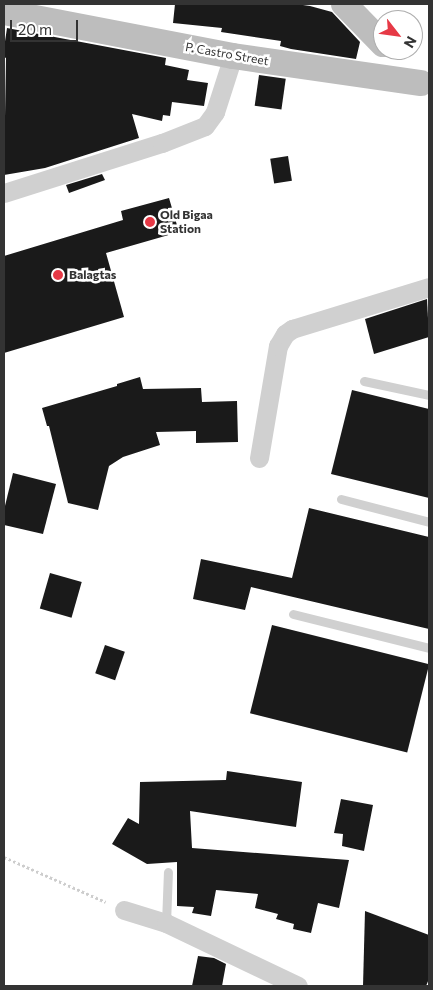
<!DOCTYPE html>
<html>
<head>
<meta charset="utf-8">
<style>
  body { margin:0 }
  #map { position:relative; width:433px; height:990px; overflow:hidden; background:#fff; font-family:Commissioner,sans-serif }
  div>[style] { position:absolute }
  .building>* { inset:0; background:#1a1a1a; transform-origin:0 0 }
  .path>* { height:3px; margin-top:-1.5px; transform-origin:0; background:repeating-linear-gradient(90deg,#cdcdcd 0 2.5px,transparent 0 5px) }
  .lane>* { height:9px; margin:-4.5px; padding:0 4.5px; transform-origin:4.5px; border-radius:4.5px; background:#d0d0d0 }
  .street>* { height:19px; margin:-9.5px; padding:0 9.5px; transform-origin:9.5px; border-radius:9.5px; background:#d0d0d0 }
  .secondary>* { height:26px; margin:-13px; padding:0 13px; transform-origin:13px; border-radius:13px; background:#bdbdbd }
  .dots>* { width:14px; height:14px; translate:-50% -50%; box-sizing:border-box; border:2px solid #fff; border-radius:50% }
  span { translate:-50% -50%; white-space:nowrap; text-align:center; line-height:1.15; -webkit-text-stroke:5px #fff; paint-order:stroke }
  .street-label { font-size:12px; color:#333 }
  .poi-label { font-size:12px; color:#333; font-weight:700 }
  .left { translate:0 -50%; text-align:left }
  .frame { position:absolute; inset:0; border:5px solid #333; pointer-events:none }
  .north { position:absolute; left:373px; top:10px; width:50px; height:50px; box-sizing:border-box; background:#fff; border:1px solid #adadad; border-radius:50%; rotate:120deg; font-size:14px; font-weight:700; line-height:20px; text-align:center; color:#333 }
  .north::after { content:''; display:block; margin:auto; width:18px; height:22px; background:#e63946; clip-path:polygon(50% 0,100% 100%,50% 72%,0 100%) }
  .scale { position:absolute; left:10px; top:20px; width:68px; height:22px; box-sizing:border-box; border:2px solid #333; border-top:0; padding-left:6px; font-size:15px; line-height:18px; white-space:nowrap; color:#333; -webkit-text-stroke:4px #fff; paint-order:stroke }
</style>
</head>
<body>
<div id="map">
  <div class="building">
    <div style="clip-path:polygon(175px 4px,296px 4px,310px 6px,332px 12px,360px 42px,356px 59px,291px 49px,280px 46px,281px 41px,221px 32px,222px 28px,173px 23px)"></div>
    <div style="clip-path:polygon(7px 28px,166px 58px,165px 65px,189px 70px,187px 80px,208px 83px,204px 106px,172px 102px,170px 116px,163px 115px,162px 121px,132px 114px,139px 138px,45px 168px,4px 175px,6px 58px,4px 57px,4px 48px)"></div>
    <div style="left:259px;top:75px;width:27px;height:31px;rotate:8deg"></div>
    <div style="left:288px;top:156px;width:25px;height:18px;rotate:81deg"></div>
    <div style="clip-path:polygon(102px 174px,105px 180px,69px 193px,66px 185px)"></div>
    <div style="clip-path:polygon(169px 198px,179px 232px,106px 253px,124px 317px,4px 353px,4px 256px,123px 220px,121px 211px)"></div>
    <div style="clip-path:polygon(427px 299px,429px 337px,374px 354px,365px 319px)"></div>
    <div style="clip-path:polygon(140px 377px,143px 389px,201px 388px,202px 402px,237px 401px,238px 442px,196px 443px,196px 431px,156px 432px,160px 445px,123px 457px,109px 466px,98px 510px,68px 503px,49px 426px,47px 426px,42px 408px,117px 386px,117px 384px)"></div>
    <div style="clip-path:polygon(352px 390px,429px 409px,429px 498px,331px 474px)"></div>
    <div style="clip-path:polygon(13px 473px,56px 484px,43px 534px,4px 525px,4px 510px)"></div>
    <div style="clip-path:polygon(309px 508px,429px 537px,429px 629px,251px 587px,245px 610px,193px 599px,201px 559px,292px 578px)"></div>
    <div style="left:50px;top:573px;width:33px;height:37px;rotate:16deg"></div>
    <div style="left:272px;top:625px;width:162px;height:91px;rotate:14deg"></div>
    <div style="left:105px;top:645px;width:21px;height:30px;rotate:19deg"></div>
    <div style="clip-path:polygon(227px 771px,302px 782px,296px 827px,190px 811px,192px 848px,349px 860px,339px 908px,318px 903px,311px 933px,293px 929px,294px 924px,276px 919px,278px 914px,255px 908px,258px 894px,216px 890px,211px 916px,192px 913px,194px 907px,177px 906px,177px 862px,147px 864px,112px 844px,128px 818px,139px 824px,140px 782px,226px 780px)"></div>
    <div style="clip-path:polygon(341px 799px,373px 805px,364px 851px,342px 846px,343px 834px,334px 833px)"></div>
    <div style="clip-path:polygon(365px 911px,429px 935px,429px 979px,426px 986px,363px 986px)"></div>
    <div style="clip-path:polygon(198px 956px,214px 958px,226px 964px,222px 986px,192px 986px)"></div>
  </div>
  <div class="path">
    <div style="left:4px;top:857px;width:111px;rotate:23.8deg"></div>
  </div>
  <div class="lane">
    <div style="left:364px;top:381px;width:66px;rotate:12.2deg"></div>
    <div style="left:341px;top:499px;width:91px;rotate:14.6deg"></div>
    <div style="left:293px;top:614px;width:140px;rotate:14deg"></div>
    <div style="left:166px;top:923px;width:51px;rotate:-87.8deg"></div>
  </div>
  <div class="street">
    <div style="left:4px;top:193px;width:166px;rotate:-17.6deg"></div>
    <div style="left:162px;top:143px;width:46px;rotate:-21.6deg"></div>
    <div style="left:205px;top:126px;width:17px;rotate:-54deg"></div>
    <div style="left:215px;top:112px;width:59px;rotate:-72.2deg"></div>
    <div style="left:259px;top:458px;width:114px;rotate:-80.4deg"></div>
    <div style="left:278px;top:346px;width:14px;rotate:-60deg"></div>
    <div style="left:285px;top:334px;width:9px;rotate:-36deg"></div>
    <div style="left:292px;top:329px;width:143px;rotate:-17deg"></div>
    <div style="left:124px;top:910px;width:44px;rotate:17.2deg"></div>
    <div style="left:166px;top:923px;width:146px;rotate:25.5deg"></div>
  </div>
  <div class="secondary">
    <div style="left:344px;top:4px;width:56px;rotate:45.7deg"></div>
    <div style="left:4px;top:12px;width:233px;rotate:10.9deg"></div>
    <div style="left:233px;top:56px;width:190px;rotate:8.2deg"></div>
  </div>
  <div class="dots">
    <div style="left:150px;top:222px;background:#e63946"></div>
    <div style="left:58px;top:275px;background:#e63946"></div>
  </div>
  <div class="street-label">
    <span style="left:227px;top:54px;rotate:10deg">P. Castro Street</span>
  </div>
  <div class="poi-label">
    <span class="left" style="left:160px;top:222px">Old Bigaa<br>Station</span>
    <span class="left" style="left:69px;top:275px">Balagtas</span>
  </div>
  <div class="frame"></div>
  <div class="north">N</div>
  <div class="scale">20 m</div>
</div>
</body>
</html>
